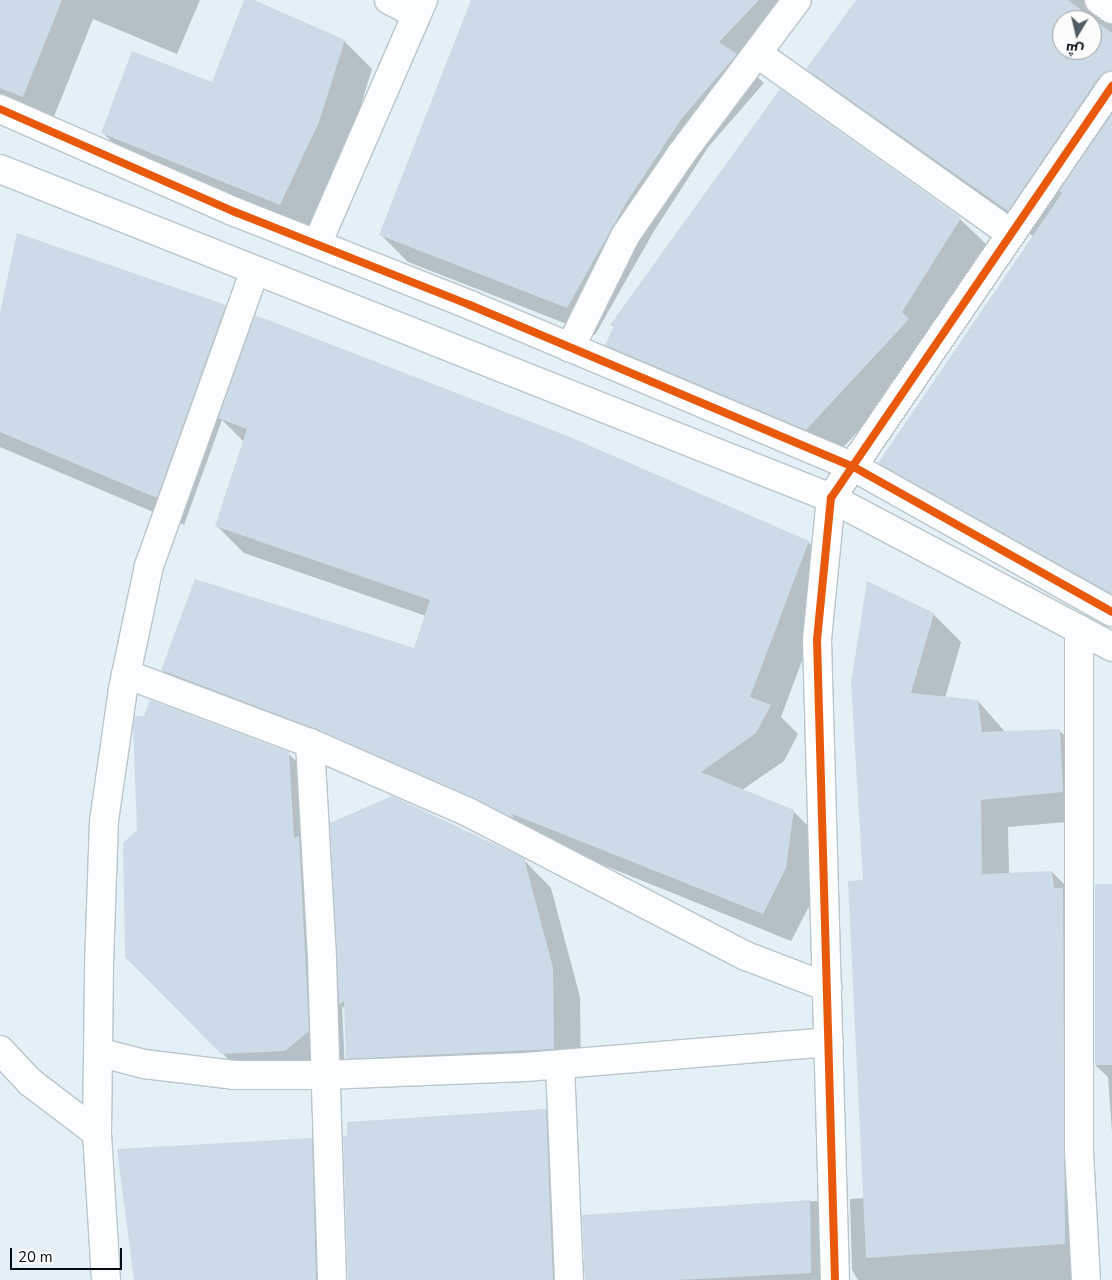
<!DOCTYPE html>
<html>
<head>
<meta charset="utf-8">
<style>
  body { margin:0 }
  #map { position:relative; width:1112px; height:1280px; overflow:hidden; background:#e4f0f6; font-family:"Nunito Sans",Cairo,sans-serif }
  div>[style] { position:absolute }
  .shadow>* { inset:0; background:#0003 }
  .building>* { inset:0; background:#cddbe8; transform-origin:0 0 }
  .roads { filter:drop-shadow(1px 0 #b9c5cb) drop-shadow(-1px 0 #b9c5cb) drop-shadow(0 1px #b9c5cb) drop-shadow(0 -1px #b9c5cb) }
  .minor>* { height:28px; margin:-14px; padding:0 14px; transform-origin:14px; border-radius:14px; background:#fbfdfe }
  .cycleway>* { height:8px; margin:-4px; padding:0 4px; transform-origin:4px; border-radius:4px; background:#e8590c }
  span { translate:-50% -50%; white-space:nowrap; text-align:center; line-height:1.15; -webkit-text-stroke:4px #fcfcfc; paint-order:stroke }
  .north { position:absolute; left:1052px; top:10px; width:50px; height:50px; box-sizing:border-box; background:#fcfcfc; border:1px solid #989d9f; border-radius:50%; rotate:189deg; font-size:14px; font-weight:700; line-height:20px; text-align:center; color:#030e14 }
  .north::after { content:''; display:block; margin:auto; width:18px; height:22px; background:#525d63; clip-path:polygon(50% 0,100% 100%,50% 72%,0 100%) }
  .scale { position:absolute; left:10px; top:1248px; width:112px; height:22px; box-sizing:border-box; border:2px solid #030e14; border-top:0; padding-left:6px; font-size:15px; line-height:18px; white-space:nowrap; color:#030e14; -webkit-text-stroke:4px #fcfcfc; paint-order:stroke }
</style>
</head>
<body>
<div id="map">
  <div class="shadow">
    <div style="clip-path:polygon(0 0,200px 0,177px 54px,93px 19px,51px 124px,0 103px)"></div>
    <div style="clip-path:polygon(245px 0,344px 41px,372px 69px,347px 150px,308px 232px,130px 160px,103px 133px,212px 84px)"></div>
    <div style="clip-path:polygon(472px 0,802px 0,748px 68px,764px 83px,709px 146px,654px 231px,595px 335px,408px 262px,380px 234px)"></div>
    <div style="clip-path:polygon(evenodd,857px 0,1112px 0,1112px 605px,908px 490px,880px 463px,1034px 237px,835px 96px,807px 69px,857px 0,1062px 20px,1092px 20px,1092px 50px,1062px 50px,1062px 20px)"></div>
    <div style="clip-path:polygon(960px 219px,988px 246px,936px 348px,834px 457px,634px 373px,607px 345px,615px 328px,611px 325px)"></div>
    <div style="clip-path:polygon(225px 306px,251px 331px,808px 542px,836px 570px,781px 717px,798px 734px,784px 761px,742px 790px,793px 811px,821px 839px,814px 897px,791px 941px,190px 698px,162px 670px,415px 649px,426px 616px,244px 553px,216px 525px,244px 442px,222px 420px,184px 525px,0 447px,0 319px)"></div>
    <div style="clip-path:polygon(933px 614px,961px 642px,945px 698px,978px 701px,1006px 733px,1060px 731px,1088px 758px,1091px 820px,1008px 827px,1009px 874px,1052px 872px,1080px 900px,1092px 1280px,858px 1280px,852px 1270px,850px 1199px,864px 1198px,864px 881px,852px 683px)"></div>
    <div style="clip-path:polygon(288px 753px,325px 790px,329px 867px,334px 872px,523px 859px,551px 888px,580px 997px,581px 1076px,375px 1086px,348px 1058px,346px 1010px,342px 1006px,345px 1068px,322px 1088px,259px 1090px,126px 956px)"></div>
    <div style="clip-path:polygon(1112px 885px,1112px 1133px,1108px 1077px,1096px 1066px)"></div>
    <div style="clip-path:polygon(546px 1110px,573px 1138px,581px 1280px,349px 1280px)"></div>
    <div style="clip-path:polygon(311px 1139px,339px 1167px,343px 1280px,135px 1280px)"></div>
    <div style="clip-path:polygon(817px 1201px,838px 1223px,840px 1280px,585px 1280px,583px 1216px)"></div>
  </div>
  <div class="building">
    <div style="clip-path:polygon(0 0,62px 0,23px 97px,0 88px)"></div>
    <div style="clip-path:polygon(244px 0,254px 0,345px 40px,319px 122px,280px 205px,101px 133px,132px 51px,212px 82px)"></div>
    <div style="clip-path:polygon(471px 0,759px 0,719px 42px,737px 54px,682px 118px,626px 203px,567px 308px,379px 235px)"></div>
    <div style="clip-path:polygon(evenodd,856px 0,1068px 0,1112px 33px,1112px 71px,1099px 77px,1008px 211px,806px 69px,856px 0,1062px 20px,1092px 20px,1092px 50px,1062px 50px,1062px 20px)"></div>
    <div style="clip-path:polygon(780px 89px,961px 218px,902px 312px,909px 319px,806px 430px,605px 345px,614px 326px,610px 325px)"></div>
    <div style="clip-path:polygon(1112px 114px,1112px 594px,878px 463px,1062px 193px,1059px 191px)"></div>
    <div style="clip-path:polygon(17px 233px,226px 305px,157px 498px,0 432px,0 313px)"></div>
    <div style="clip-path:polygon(255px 315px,570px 437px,809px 541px,750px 697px,771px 705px,756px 733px,701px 772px,794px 810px,786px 868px,763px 914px,512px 814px,513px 818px,316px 729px,161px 670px,195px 579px,414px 648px,430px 600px,215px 526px,247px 429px,218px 418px)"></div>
    <div style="clip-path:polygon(867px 581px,934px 613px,911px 693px,978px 700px,982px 732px,1060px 729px,1063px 792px,981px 800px,982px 874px,1052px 871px,1054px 888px,1063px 888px,1065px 1244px,866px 1258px,848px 881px,863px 880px,851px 683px)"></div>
    <div style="clip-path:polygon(150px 700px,289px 752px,294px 838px,299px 836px,309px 1031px,285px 1051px,221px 1054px,125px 957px,123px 843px,137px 830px,133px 726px,135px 716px,144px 716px)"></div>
    <div style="clip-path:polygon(392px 796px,524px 858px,553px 968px,554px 1049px,346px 1059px,344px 1001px,339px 1005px,330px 823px)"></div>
    <div style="left:1112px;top:884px;width:181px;height:17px;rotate:90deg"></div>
    <div style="clip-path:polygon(546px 1109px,553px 1280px,348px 1280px,343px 1136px,347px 1136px,347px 1122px)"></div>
    <div style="clip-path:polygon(312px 1138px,316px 1280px,134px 1280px,117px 1149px)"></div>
    <div style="clip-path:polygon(810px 1200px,811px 1273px,678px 1280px,585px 1280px,582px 1215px)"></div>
  </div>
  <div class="roads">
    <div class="minor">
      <div style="left:389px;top:0;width:30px;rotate:27deg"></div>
      <div style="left:1099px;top:0;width:16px;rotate:35deg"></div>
      <div style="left:758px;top:54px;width:310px;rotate:35.4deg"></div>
      <div style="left:0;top:109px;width:257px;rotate:23.7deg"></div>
      <div style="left:235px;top:212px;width:253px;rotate:21.6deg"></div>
      <div style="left:470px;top:305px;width:415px;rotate:22.9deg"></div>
      <div style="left:852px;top:466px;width:298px;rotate:29.3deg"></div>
      <div style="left:0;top:169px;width:894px;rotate:21.6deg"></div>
      <div style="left:831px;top:498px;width:318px;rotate:27.9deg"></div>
      <div style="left:317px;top:244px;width:266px;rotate:-66.5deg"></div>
      <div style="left:570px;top:348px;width:125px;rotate:-63.8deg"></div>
      <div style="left:625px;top:236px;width:101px;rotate:-55.5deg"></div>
      <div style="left:682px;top:153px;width:191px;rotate:-53.1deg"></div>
      <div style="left:1079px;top:629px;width:522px;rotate:90deg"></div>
      <div style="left:1079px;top:1151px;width:129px;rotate:86.9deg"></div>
      <div style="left:126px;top:674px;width:197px;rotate:20.6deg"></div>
      <div style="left:310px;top:743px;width:217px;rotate:86.8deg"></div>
      <div style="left:322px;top:960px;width:320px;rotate:88.2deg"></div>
      <div style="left:310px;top:743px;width:172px;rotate:23.6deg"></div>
      <div style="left:468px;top:812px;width:313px;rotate:27.4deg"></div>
      <div style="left:746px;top:956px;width:87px;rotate:20.9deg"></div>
      <div style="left:0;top:1050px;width:44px;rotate:46.8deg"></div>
      <div style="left:30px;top:1082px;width:84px;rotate:37.3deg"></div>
      <div style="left:98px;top:1052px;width:48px;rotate:14.6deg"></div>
      <div style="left:144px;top:1064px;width:90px;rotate:7deg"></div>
      <div style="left:233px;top:1075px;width:92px"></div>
      <div style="left:325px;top:1075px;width:201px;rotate:-2.3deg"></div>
      <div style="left:526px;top:1067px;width:304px;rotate:-4.7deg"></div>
      <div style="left:560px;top:1065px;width:215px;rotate:87.6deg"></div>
      <div style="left:106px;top:1280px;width:147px;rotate:-93.5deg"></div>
      <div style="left:97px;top:1133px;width:169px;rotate:-89.3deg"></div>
      <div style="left:99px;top:964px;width:143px;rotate:-88deg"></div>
      <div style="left:104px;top:821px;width:133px;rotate:-81.8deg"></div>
      <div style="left:123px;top:689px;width:126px;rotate:-78.1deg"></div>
      <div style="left:149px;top:566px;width:312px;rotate:-70.3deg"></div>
      <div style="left:835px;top:1280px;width:640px;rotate:-91.61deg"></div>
      <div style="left:817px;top:640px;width:143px;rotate:-84.4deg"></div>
      <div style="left:831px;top:498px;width:499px;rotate:-55.7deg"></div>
    </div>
  </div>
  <div class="cycleway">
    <div style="left:0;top:109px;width:257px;rotate:23.7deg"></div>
    <div style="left:235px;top:212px;width:253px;rotate:21.6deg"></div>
    <div style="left:470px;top:305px;width:415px;rotate:22.9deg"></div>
    <div style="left:852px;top:466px;width:298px;rotate:29.3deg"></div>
    <div style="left:835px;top:1280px;width:640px;rotate:-91.61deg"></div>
    <div style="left:817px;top:640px;width:143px;rotate:-84.4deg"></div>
    <div style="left:831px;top:498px;width:499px;rotate:-55.7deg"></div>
  </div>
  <div class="north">ش</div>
  <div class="scale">20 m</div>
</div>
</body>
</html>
